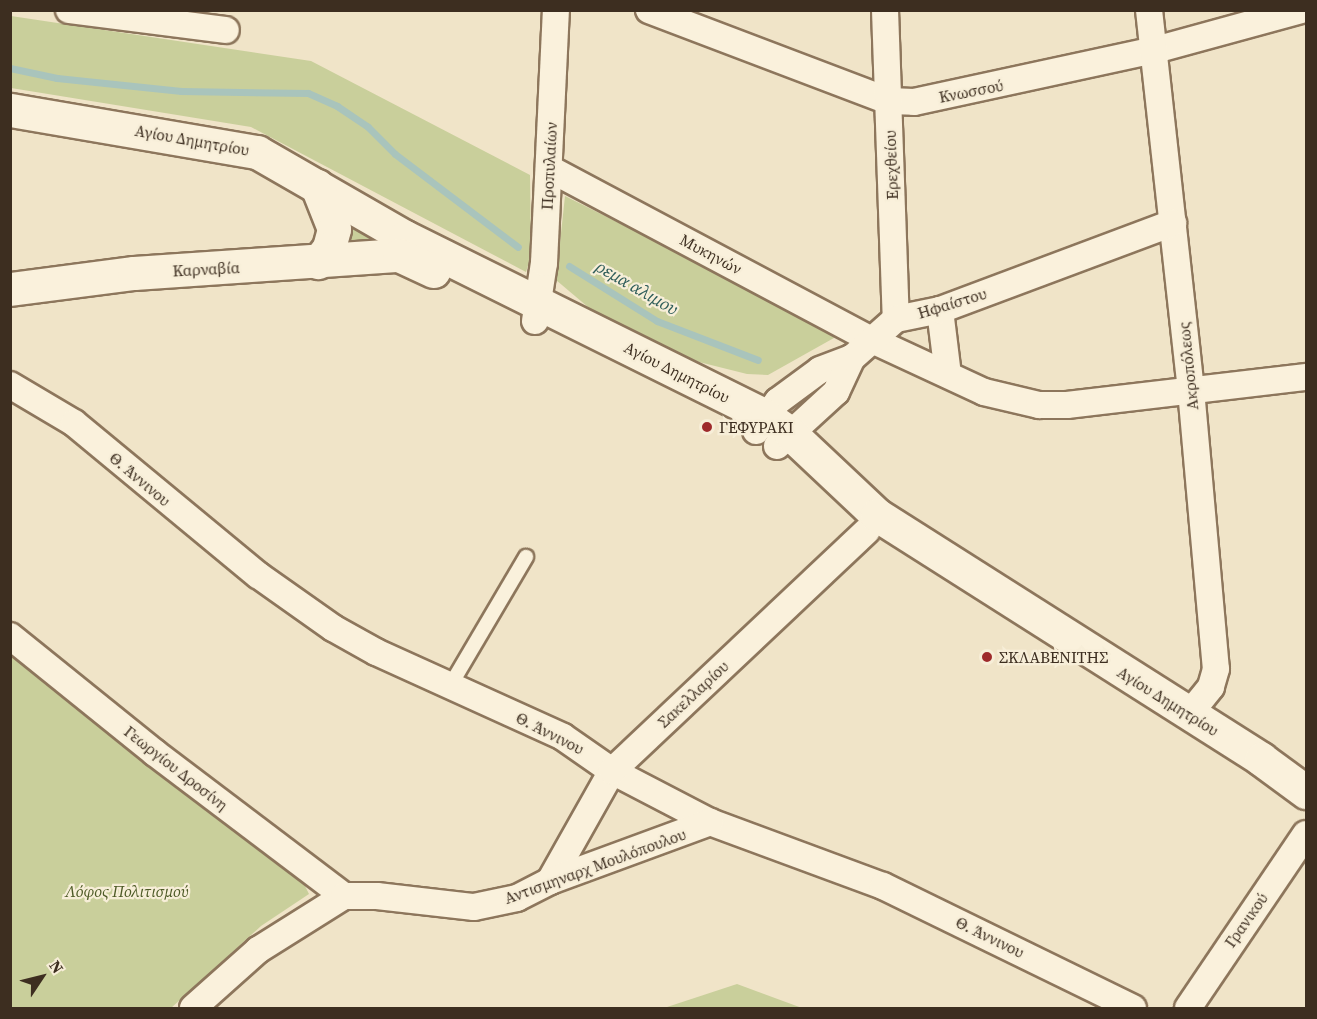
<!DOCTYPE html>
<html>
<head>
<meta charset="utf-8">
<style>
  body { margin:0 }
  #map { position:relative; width:1317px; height:1019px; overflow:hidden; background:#f0e4c8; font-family:"Source Serif 4",serif }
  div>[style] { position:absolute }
  .green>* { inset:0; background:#c9cf9b }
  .stream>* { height:7px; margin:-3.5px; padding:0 3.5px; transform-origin:3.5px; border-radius:3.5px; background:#a9c4bc }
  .roads { filter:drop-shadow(2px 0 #8d765c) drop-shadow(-2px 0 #8d765c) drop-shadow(0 2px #8d765c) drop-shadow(0 -2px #8d765c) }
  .lane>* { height:14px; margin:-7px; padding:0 7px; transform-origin:7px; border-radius:7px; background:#faf1dc }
  .street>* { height:26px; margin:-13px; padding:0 13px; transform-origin:13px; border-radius:13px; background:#faf1dc }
  .secondary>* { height:33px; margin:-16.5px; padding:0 16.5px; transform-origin:16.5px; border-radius:16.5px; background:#faf1dc }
  .dots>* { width:16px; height:16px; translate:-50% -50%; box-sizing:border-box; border:3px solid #f7eed8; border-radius:50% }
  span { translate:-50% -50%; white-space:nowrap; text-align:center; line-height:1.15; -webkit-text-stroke:4.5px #f7eed8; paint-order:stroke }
  .street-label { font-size:16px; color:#3d2e20 }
  .poi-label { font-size:16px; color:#3d2e20 }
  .left { translate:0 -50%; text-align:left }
  .park-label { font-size:16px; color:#4d5a26; font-style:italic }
  .water-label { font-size:18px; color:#2f5d5a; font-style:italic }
  .frame { position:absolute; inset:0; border:12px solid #3d2e20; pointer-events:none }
  .north { position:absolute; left:12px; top:947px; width:60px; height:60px; -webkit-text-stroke:4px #f7eed8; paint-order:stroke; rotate:55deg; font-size:16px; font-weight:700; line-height:24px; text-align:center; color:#3d2e20 }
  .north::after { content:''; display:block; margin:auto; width:21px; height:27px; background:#3d2e20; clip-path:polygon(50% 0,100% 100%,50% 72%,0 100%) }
</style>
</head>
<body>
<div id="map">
  <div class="green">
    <div style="clip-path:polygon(11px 16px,311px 61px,530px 175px,531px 256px,526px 272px,251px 127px,11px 88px)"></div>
    <div style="clip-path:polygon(565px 196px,841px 334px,768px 375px,747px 374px,699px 362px,601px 318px,556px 280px)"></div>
    <div style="clip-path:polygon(345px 221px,380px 242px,345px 244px)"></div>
    <div style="clip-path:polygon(10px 647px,303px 882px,309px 894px,261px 926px,171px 1008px,11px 1008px)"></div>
    <div style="clip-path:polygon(737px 984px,802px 1008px,664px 1008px)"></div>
  </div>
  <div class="stream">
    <div style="left:10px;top:68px;width:48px;rotate:12deg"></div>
    <div style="left:57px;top:78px;width:125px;rotate:6deg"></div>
    <div style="left:181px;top:91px;width:127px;rotate:0.9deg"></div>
    <div style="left:308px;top:93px;width:32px;rotate:24deg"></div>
    <div style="left:337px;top:106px;width:37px;rotate:34deg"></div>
    <div style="left:368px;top:127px;width:38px;rotate:45deg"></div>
    <div style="left:395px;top:154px;width:154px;rotate:37.1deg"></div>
    <div style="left:569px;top:266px;width:104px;rotate:32deg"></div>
    <div style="left:657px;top:321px;width:108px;rotate:21.1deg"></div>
  </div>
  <div class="roads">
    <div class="lane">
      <div style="left:450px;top:686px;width:150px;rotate:-59.5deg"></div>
    </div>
    <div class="street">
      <div style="left:69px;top:10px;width:158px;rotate:7.3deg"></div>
      <div style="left:649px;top:10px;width:257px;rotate:20.8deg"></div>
      <div style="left:889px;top:101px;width:25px;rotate:2deg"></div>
      <div style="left:914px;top:102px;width:247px;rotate:-12.2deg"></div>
      <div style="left:1155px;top:50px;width:151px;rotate:-15.3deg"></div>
      <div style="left:885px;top:10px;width:309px;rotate:88deg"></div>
      <div style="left:1149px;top:10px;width:382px;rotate:83.7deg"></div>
      <div style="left:1191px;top:390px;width:280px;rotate:84.9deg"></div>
      <div style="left:1216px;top:669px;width:19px;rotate:106deg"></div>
      <div style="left:1211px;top:687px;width:35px;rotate:129deg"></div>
      <div style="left:550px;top:169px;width:365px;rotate:28deg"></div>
      <div style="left:872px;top:340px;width:123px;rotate:24.9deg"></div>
      <div style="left:984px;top:392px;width:57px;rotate:13.3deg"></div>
      <div style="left:1039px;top:405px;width:28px"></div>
      <div style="left:1067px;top:405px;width:241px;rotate:-6.7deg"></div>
      <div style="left:940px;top:310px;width:65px;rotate:83deg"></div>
      <div style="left:535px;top:321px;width:59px;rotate:-81.2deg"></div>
      <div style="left:544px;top:263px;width:253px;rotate:-87.3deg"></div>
      <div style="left:10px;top:385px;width:74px;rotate:30.7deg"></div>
      <div style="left:74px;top:423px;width:239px;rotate:39.6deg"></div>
      <div style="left:258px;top:575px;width:92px;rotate:35.2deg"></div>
      <div style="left:333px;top:628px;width:49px;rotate:29.2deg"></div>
      <div style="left:376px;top:652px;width:205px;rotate:24.4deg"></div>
      <div style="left:563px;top:737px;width:60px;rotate:34.8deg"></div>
      <div style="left:612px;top:771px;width:110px;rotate:27.5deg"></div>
      <div style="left:710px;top:822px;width:184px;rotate:20.3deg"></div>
      <div style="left:883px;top:886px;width:278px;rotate:26deg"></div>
      <div style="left:756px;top:431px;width:37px;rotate:-54deg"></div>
      <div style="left:778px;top:401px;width:52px;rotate:-36.4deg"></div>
      <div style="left:820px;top:370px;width:34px;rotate:-21deg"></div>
      <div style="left:777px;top:446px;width:80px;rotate:-42.5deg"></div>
      <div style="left:836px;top:392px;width:38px;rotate:-65deg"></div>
      <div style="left:852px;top:358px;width:59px;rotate:-41.6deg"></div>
      <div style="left:896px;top:319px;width:45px;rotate:-11.6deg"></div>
      <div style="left:940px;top:310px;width:249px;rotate:-20.5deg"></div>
      <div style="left:10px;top:636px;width:186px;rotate:38.9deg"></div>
      <div style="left:155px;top:753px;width:237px;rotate:37.1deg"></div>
      <div style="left:550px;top:881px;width:126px;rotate:-60.6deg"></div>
      <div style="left:612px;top:771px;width:350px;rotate:-43.3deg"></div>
      <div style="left:193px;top:1008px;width:87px;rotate:-41.7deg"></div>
      <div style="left:258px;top:950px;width:102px;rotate:-32.1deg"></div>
      <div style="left:344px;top:896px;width:33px"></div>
      <div style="left:377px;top:896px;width:98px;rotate:6.5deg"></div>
      <div style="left:474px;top:907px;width:44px;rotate:-11.8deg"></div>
      <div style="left:517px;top:898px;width:37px;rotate:-27deg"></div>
      <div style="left:550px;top:881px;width:171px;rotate:-20.2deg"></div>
      <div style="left:1188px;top:1008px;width:210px;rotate:-55.9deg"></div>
    </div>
    <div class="secondary">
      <div style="left:10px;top:110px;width:251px;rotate:9.7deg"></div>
      <div style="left:257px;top:152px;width:171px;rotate:29.9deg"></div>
      <div style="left:405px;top:237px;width:404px;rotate:26.4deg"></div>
      <div style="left:767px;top:417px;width:29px;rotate:35deg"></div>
      <div style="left:791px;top:434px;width:118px;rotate:43.3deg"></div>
      <div style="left:877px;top:515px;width:455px;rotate:32.4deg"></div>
      <div style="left:1261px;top:759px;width:56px;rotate:36.3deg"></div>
      <div style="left:317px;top:186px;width:46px;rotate:68.4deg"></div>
      <div style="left:334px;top:229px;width:20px;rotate:105deg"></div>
      <div style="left:329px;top:248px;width:18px;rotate:128deg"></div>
      <div style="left:10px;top:289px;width:125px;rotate:-7.4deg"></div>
      <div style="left:134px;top:273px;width:266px;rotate:-3.9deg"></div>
      <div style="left:399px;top:255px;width:38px;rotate:25deg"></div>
    </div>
  </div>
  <div class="dots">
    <div style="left:707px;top:427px;background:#9e2a2b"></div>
    <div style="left:987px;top:657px;background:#9e2a2b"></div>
  </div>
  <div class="street-label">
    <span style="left:971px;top:91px;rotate:-11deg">Κνωσσού</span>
    <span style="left:192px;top:140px;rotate:10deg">Αγίου Δημητρίου</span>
    <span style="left:891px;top:165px;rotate:-92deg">Ερεχθείου</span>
    <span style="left:549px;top:166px;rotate:-87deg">Προπυλαίων</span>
    <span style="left:711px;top:254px;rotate:28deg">Μυκηνών</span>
    <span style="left:206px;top:269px;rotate:-3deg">Καρναβία</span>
    <span style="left:952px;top:303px;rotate:-17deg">Ηφαίστου</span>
    <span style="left:1188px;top:366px;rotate:-96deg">Ακροπόλεως</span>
    <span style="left:677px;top:372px;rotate:27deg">Αγίου Δημητρίου</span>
    <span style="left:140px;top:479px;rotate:40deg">Θ. Άννινου</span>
    <span style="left:693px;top:694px;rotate:-43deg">Σακελλαρίου</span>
    <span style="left:1168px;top:701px;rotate:32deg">Αγίου Δημητρίου</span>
    <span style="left:550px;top:733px;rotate:27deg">Θ. Άννινου</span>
    <span style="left:176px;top:768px;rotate:38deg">Γεωργίου Δροσίνη</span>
    <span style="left:595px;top:866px;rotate:-20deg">Αντισμηναρχ Μουλόπουλου</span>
    <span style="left:1246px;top:920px;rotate:-55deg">Γρανικού</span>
    <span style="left:990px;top:937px;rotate:26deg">Θ. Άννινου</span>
  </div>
  <div class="poi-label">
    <span class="left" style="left:719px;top:427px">ΓΕΦΥΡΑΚΙ</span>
    <span class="left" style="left:999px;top:657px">ΣΚΛΑΒΕΝΙΤΗΣ</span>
  </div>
  <div class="park-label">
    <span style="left:127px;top:891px">Λόφος Πολιτισμού</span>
  </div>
  <div class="water-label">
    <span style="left:637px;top:288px;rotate:30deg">ρεμα αλιμου</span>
  </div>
  <div class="frame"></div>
  <div class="north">N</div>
</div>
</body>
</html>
